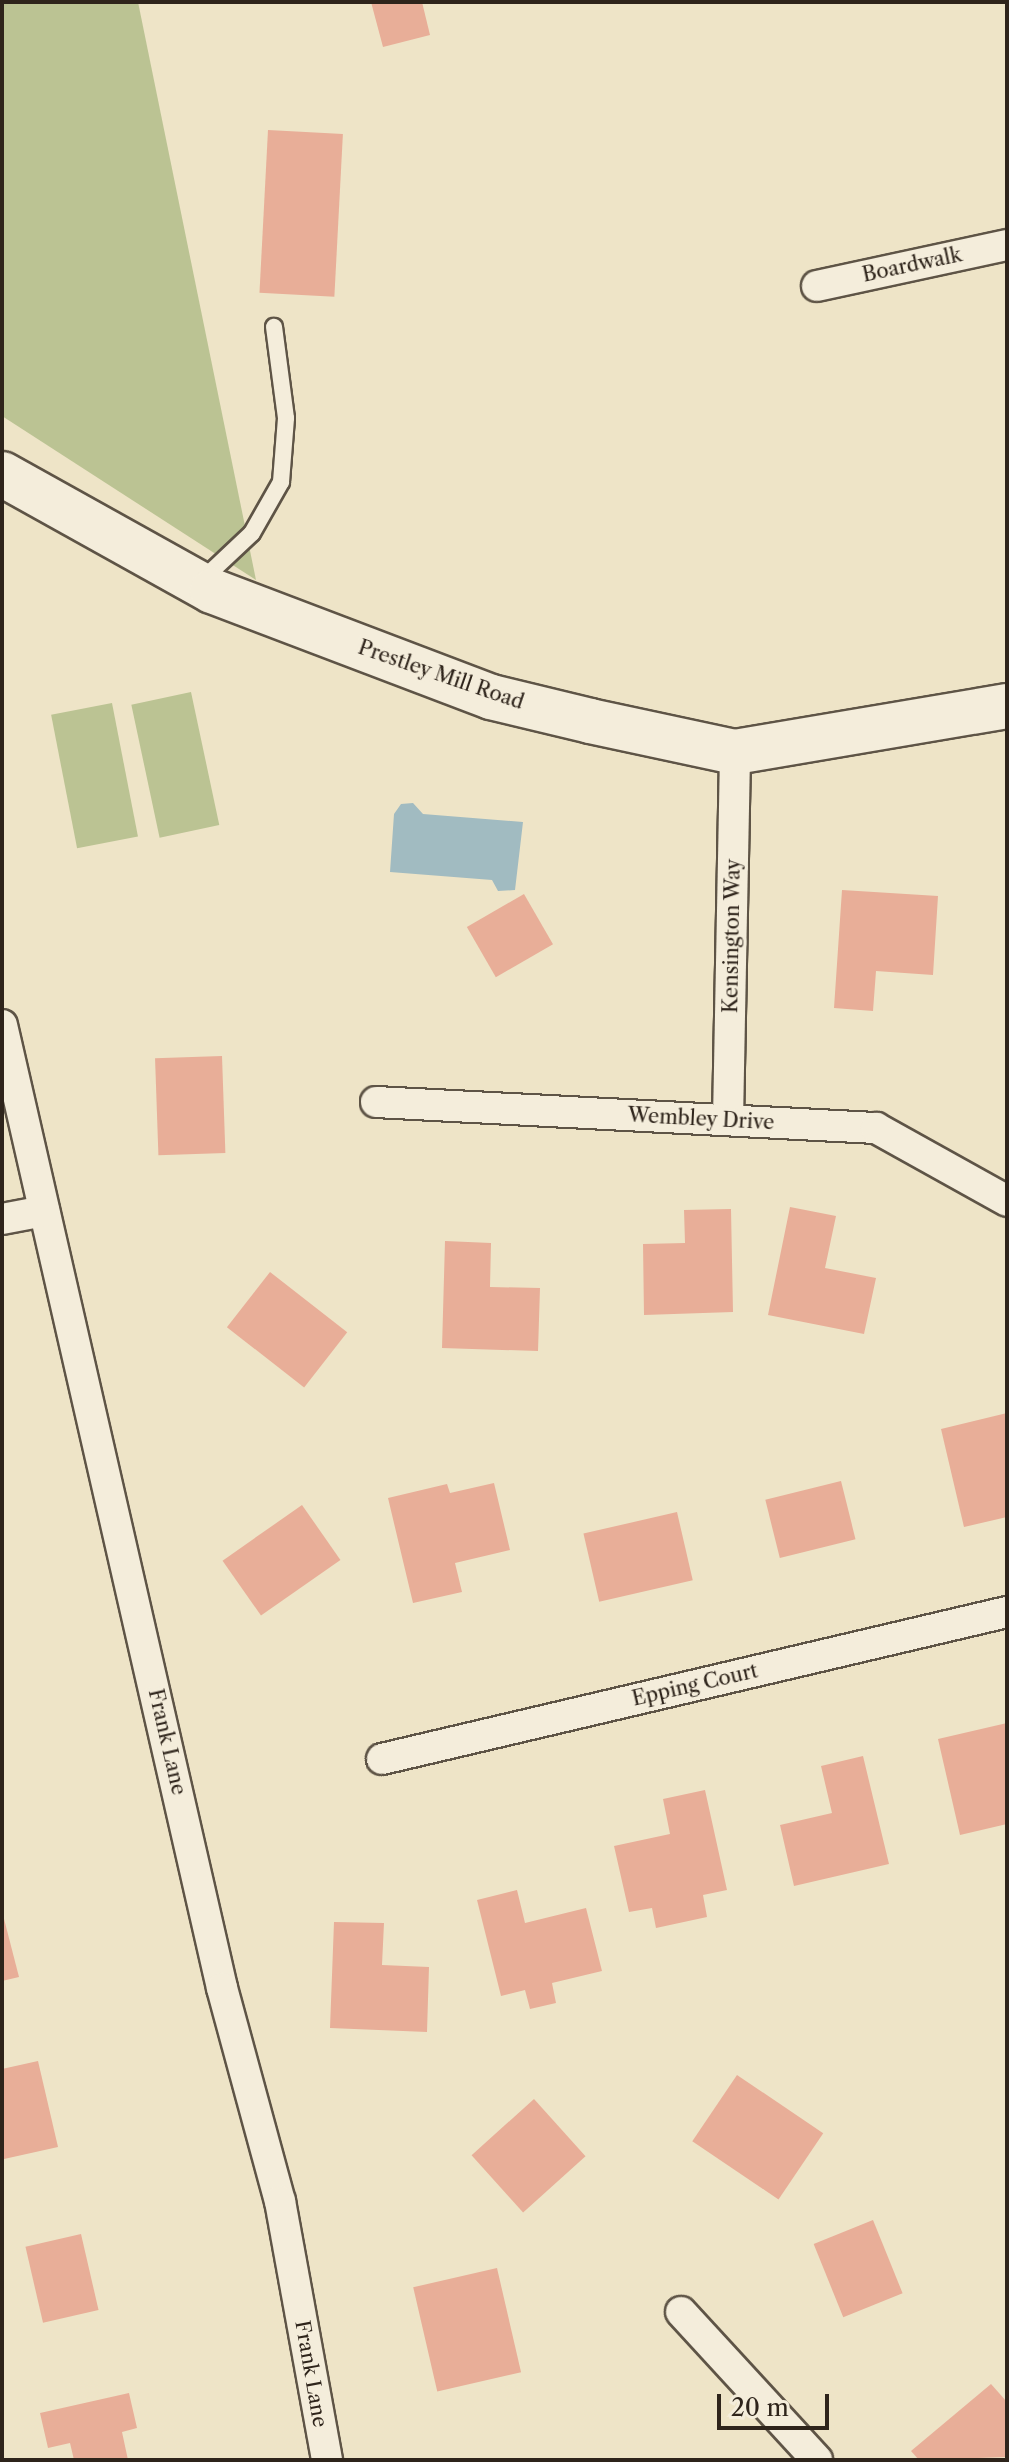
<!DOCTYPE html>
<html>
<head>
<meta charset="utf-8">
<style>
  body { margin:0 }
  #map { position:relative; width:1009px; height:2462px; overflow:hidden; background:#eee4c7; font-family:"Libre Caslon Text",serif }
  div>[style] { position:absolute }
  .green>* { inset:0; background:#bbc393; transform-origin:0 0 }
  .water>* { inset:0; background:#a1bbc1 }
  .building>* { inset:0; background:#e8ae98; transform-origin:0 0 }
  .roads { filter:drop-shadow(2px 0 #5e5446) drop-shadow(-2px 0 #5e5446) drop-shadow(0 2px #5e5446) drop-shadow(0 -2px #5e5446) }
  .lane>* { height:16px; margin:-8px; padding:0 8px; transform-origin:8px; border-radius:8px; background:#f4eddb }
  .street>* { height:30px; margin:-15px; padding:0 15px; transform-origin:15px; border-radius:15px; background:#f4eddb }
  .secondary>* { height:44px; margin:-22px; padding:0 22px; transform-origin:22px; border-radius:22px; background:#f4eddb }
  span { translate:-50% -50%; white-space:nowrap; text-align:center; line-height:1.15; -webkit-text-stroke:6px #f4eddb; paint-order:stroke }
  .street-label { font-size:20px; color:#2e241b }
  .frame { position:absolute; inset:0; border:4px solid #2e241b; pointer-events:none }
  .scale { position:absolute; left:717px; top:2394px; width:112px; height:36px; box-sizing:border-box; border:4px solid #2e241b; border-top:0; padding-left:10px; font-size:24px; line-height:28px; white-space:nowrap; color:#2e241b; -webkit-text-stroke:6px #f4eddb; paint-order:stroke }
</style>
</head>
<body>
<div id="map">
  <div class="green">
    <div style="clip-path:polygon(2px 2px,138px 2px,256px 580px,2px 416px)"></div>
    <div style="left:191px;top:692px;width:136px;height:61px;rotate:78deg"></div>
    <div style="left:112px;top:703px;width:136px;height:62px;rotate:79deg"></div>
  </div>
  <div class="water">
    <div style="clip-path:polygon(413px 803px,423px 814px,523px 822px,515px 890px,498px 891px,492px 880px,390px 872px,394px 814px,401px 804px)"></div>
  </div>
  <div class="building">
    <div style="clip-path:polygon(371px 2px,422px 2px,430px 35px,383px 47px)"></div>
    <div style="left:268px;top:130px;width:75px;height:163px;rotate:3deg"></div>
    <div style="clip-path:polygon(842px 890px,938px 896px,933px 975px,876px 971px,873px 1011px,834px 1008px)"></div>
    <div style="left:524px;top:894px;width:58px;height:66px;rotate:60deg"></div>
    <div style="left:222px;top:1056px;width:97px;height:67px;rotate:88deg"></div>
    <div style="clip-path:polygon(790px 1207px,836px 1216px,825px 1268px,876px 1278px,864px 1334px,768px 1315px)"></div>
    <div style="clip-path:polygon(731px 1209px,733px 1312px,644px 1315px,643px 1244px,685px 1243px,684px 1210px)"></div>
    <div style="clip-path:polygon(445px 1241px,491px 1243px,490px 1287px,540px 1288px,538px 1351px,442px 1348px)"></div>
    <div style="left:270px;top:1272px;width:98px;height:70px;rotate:38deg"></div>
    <div style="clip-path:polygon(1007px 1413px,1007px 1517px,964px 1527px,941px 1429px)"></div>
    <div style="left:841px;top:1481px;width:60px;height:78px;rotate:76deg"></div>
    <div style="clip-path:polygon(494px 1483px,510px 1550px,455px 1563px,462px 1592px,413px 1603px,388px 1498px,447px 1484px,450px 1493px)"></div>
    <div style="left:302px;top:1505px;width:67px;height:97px;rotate:55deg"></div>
    <div style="left:677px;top:1512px;width:70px;height:96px;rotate:77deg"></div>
    <div style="clip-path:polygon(1007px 1723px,1007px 1824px,960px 1835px,938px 1739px)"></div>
    <div style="clip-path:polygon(863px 1756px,889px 1864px,794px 1886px,780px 1825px,832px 1813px,821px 1766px)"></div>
    <div style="clip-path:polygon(705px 1790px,727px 1890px,703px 1895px,707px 1917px,656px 1928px,652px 1908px,629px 1912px,614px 1846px,670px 1834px,663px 1799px)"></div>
    <div style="clip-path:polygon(517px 1890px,525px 1923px,586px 1908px,602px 1971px,552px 1983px,556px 2003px,530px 2009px,525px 1990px,501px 1996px,477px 1900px)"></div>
    <div style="clip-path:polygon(2px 1911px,19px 1977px,2px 1981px)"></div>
    <div style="clip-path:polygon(334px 1922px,384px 1923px,382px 1965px,429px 1967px,427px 2032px,330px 2028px)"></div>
    <div style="clip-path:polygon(38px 2061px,58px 2147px,4px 2159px,2px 2069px)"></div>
    <div style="left:737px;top:2075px;width:104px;height:80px;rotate:34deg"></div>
    <div style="left:534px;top:2099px;width:77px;height:84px;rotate:48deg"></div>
    <div style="left:873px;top:2220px;width:79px;height:64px;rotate:68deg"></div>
    <div style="left:81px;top:2234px;width:78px;height:57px;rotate:77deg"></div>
    <div style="left:497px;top:2268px;width:107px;height:86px;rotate:77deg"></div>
    <div style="clip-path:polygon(991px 2384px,1007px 2402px,1007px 2457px,919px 2460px,911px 2451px)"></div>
    <div style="clip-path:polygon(129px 2393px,137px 2428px,122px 2432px,128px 2460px,74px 2460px,70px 2443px,48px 2448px,40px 2413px)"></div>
  </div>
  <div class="roads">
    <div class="lane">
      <div style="left:200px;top:582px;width:71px;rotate:-43.3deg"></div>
      <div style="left:252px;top:533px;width:59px;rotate:-60.4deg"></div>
      <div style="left:281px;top:482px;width:64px;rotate:-85.5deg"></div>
      <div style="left:286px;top:418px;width:92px;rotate:-97.5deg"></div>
    </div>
    <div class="street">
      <div style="left:817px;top:286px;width:194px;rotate:-12.2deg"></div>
      <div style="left:2px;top:1025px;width:988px;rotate:77.13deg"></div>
      <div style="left:222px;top:1988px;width:221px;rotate:74.8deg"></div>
      <div style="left:280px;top:2201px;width:263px;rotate:79.7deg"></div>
      <div style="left:376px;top:1102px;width:501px;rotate:2.98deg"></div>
      <div style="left:876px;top:1128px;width:150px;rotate:29.1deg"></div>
      <div style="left:728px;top:1120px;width:368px;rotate:-88.9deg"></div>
      <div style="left:2px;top:1219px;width:43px;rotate:-10.8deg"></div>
      <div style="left:382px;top:1759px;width:642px;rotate:-13.24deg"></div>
      <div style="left:681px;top:2312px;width:201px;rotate:47.4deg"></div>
    </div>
    <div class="secondary">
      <div style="left:2px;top:474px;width:240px;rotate:29.1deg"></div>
      <div style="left:212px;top:591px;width:298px;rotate:20.8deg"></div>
      <div style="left:491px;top:697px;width:102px;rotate:13.6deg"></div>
      <div style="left:590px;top:721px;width:148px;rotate:12.1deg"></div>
      <div style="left:735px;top:752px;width:276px;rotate:-9.6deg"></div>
    </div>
  </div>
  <div class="street-label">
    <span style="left:912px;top:265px;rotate:-12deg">Boardwalk</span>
    <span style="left:441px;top:675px;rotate:19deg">Prestley Mill Road</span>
    <span style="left:732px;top:936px;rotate:-89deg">Kensington Way</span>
    <span style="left:701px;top:1119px;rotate:3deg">Wembley Drive</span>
    <span style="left:695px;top:1685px;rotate:-13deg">Epping Court</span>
    <span style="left:167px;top:1742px;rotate:77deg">Frank Lane</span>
    <span style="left:311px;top:2374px;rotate:80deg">Frank Lane</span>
  </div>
  <div class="frame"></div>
  <div class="scale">20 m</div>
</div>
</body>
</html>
